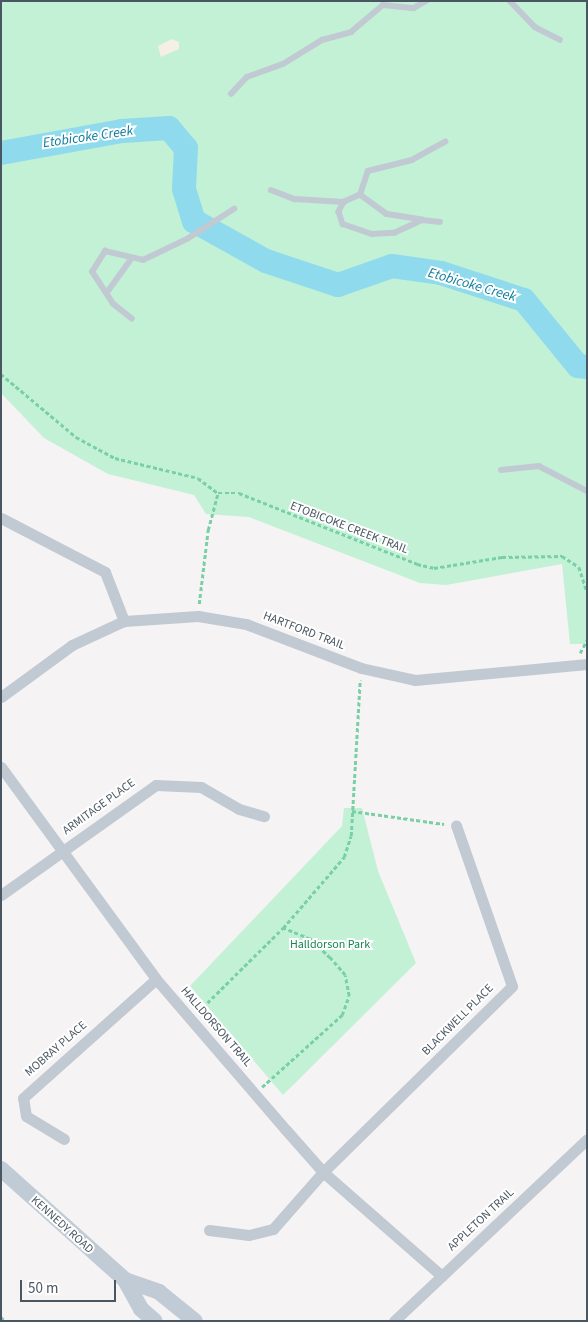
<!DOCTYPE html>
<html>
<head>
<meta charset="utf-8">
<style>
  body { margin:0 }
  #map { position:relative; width:588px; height:1322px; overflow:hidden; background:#f5f3f3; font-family:"Source Sans 3",sans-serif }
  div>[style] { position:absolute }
  .green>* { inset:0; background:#c3f1d5 }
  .sand>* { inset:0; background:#f5f0e5 }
  .river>* { height:24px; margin:-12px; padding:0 12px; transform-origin:12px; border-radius:12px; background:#90daee }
  .path>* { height:2.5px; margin-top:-1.25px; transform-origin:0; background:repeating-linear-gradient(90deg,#7ad0a6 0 4px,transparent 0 6.5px) }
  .lane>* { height:5.5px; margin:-2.75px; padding:0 2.75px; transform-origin:2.75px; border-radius:2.75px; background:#c1cad2 }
  .street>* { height:11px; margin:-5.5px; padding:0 5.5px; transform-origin:5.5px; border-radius:5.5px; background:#c1cad2 }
  .secondary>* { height:16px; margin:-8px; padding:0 8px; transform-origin:8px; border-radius:8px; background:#c1cbd6 }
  span { translate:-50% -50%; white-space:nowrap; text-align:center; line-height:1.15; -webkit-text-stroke:4px #fff; paint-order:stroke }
  .street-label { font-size:12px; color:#4a5661 }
  .park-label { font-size:12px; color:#17864f }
  .water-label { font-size:14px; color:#0c7c9b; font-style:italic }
  .frame { position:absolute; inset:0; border:2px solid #4a5661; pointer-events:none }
  .scale { position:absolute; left:20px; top:1280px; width:96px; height:22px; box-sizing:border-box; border:2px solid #4a5661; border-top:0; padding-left:6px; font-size:15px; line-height:18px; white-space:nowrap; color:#4a5661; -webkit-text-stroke:4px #fff; paint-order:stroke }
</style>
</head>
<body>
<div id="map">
  <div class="green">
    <div style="clip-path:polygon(1px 1px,587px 1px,587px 644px,570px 644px,562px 564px,446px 585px,420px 583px,249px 517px,206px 514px,194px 495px,108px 474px,44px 438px,1px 393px)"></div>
    <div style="clip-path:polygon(344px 808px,362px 808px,378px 871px,416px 963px,283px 1095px,190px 986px,342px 826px)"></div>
  </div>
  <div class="sand">
    <div style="clip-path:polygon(172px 39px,179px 42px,179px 49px,161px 57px,158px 46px)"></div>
  </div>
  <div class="river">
    <div style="left:1px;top:153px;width:123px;rotate:-10.3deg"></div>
    <div style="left:122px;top:131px;width:47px;rotate:-3.7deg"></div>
    <div style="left:169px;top:128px;width:26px;rotate:50deg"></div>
    <div style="left:186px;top:148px;width:41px;rotate:92.8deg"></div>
    <div style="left:184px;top:189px;width:34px;rotate:73deg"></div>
    <div style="left:194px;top:221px;width:82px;rotate:29.1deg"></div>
    <div style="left:266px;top:261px;width:76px;rotate:18.4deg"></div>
    <div style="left:338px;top:285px;width:57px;rotate:-19.4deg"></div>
    <div style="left:392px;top:266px;width:49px;rotate:8.1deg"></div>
    <div style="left:441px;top:273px;width:87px;rotate:18deg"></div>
    <div style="left:524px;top:300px;width:85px;rotate:50.7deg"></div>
    <div style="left:578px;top:366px;width:9px;rotate:6deg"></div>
  </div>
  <div class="path">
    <div style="left:1px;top:374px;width:98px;rotate:40deg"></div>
    <div style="left:76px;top:437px;width:44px;rotate:28.3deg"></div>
    <div style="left:115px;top:458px;width:85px;rotate:13.5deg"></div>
    <div style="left:198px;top:478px;width:25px;rotate:37deg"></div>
    <div style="left:218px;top:493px;width:21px"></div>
    <div style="left:239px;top:493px;width:192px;rotate:21.7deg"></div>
    <div style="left:417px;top:564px;width:17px;rotate:13deg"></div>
    <div style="left:434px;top:568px;width:69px;rotate:-9.2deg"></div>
    <div style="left:502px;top:557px;width:60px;rotate:-1deg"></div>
    <div style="left:562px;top:556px;width:20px;rotate:33deg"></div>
    <div style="left:579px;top:567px;width:25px;rotate:72deg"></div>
    <div style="left:199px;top:604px;width:75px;rotate:-83.1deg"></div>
    <div style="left:208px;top:530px;width:38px;rotate:-75deg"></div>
    <div style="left:580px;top:653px;width:15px;rotate:-62deg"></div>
    <div style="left:352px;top:811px;width:93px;rotate:8deg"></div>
    <div style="left:198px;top:1012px;width:120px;rotate:-44.7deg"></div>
    <div style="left:283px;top:928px;width:94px;rotate:-49.3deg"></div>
    <div style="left:344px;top:857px;width:22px;rotate:-72deg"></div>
    <div style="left:351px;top:836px;width:156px;rotate:-86.7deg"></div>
    <div style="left:262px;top:1087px;width:108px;rotate:-42deg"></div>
    <div style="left:342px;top:1015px;width:20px;rotate:-70deg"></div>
    <div style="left:349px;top:996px;width:21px;rotate:-101deg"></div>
    <div style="left:345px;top:975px;width:23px;rotate:-131deg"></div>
    <div style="left:330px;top:958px;width:28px;rotate:-136deg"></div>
    <div style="left:310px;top:939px;width:29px;rotate:-158deg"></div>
    <div style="left:1px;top:1317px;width:6px;rotate:45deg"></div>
  </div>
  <div class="lane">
    <div style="left:510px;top:1px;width:36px;rotate:46deg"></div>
    <div style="left:535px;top:27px;width:28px;rotate:27deg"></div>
    <div style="left:231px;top:94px;width:23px;rotate:-47deg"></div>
    <div style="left:247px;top:77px;width:38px;rotate:-20deg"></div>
    <div style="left:283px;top:64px;width:46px;rotate:-31.6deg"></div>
    <div style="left:322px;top:40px;width:30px;rotate:-15deg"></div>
    <div style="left:351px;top:32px;width:42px;rotate:-40.2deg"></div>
    <div style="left:383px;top:5px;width:31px;rotate:6deg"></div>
    <div style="left:414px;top:8px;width:14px;rotate:-30deg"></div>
    <div style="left:271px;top:190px;width:25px;rotate:21deg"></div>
    <div style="left:294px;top:199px;width:50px;rotate:3.4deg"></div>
    <div style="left:360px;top:195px;width:25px;rotate:-72deg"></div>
    <div style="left:368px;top:171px;width:45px;rotate:-14deg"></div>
    <div style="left:412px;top:160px;width:38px;rotate:-29deg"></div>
    <div style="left:422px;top:220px;width:36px;rotate:-171deg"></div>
    <div style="left:386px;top:214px;width:32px;rotate:-144deg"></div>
    <div style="left:360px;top:195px;width:17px;rotate:156deg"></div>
    <div style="left:344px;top:202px;width:11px;rotate:117deg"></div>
    <div style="left:339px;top:212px;width:13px;rotate:72deg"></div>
    <div style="left:343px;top:224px;width:31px;rotate:19deg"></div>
    <div style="left:372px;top:234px;width:22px;rotate:-3deg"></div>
    <div style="left:394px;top:233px;width:31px;rotate:-25deg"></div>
    <div style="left:422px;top:220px;width:18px;rotate:6deg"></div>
    <div style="left:108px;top:291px;width:37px;rotate:-54deg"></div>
    <div style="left:132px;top:319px;width:24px;rotate:-142deg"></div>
    <div style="left:113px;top:304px;width:38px;rotate:-123deg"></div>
    <div style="left:92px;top:272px;width:25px;rotate:-58deg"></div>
    <div style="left:105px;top:251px;width:39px;rotate:13deg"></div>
    <div style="left:143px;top:260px;width:49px;rotate:-25.5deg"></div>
    <div style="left:187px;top:239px;width:56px;rotate:-32.6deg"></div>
    <div style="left:501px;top:470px;width:38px;rotate:-6deg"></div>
    <div style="left:539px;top:466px;width:54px;rotate:27.5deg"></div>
  </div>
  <div class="street">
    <div style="left:1px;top:518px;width:117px;rotate:27.4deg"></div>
    <div style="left:105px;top:572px;width:53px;rotate:68.8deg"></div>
    <div style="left:1px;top:697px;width:88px;rotate:-36.2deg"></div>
    <div style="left:72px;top:645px;width:57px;rotate:-24.8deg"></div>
    <div style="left:124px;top:621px;width:74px;rotate:-3.9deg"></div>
    <div style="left:198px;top:616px;width:49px;rotate:9.5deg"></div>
    <div style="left:246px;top:624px;width:123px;rotate:20.9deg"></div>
    <div style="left:361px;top:668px;width:55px;rotate:12.5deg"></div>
    <div style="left:415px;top:680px;width:173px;rotate:-5.3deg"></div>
    <div style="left:1px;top:767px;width:263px;rotate:53.8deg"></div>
    <div style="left:156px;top:979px;width:199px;rotate:49.3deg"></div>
    <div style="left:286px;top:1130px;width:56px;rotate:48.6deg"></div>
    <div style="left:323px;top:1172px;width:158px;rotate:41.2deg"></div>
    <div style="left:1px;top:895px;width:190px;rotate:-35.4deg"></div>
    <div style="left:156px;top:785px;width:45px;rotate:2.5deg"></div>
    <div style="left:201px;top:787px;width:44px;rotate:30.1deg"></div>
    <div style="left:239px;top:809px;width:26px;rotate:16deg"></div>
    <div style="left:64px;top:1139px;width:44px;rotate:-148.8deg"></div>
    <div style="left:26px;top:1116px;width:18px;rotate:-99deg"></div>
    <div style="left:23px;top:1098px;width:178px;rotate:-41.8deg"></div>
    <div style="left:209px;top:1230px;width:40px;rotate:7.1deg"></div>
    <div style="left:249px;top:1235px;width:25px;rotate:-14deg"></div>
    <div style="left:273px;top:1229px;width:76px;rotate:-48.7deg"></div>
    <div style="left:323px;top:1172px;width:265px;rotate:-44.5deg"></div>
    <div style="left:512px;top:986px;width:170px;rotate:-109.2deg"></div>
    <div style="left:394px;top:1321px;width:265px;rotate:-43.3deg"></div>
  </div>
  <div class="secondary">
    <div style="left:1px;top:1169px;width:166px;rotate:41.8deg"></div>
    <div style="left:125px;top:1280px;width:33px;rotate:61deg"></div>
    <div style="left:141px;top:1309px;width:18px;rotate:41deg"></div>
    <div style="left:125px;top:1280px;width:36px;rotate:19deg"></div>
    <div style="left:159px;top:1292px;width:46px;rotate:38.9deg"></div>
  </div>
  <div class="street-label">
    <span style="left:349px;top:528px;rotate:21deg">ETOBICOKE CREEK TRAIL</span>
    <span style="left:304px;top:631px;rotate:21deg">HARTFORD TRAIL</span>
    <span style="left:99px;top:807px;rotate:-36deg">ARMITAGE PLACE</span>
    <span style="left:458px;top:1020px;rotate:-45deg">BLACKWELL PLACE</span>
    <span style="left:216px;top:1027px;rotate:49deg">HALLDORSON TRAIL</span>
    <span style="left:56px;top:1049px;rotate:-41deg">MOBRAY PLACE</span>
    <span style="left:481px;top:1220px;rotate:-43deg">APPLETON TRAIL</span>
    <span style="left:62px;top:1225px;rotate:42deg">KENNEDY ROAD</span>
  </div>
  <div class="park-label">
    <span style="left:330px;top:945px">Halldorson Park</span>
  </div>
  <div class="water-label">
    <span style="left:88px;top:137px;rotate:-8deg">Etobicoke Creek</span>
    <span style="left:472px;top:285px;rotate:16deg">Etobicoke Creek</span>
  </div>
  <div class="frame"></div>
  <div class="scale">50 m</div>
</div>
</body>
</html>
